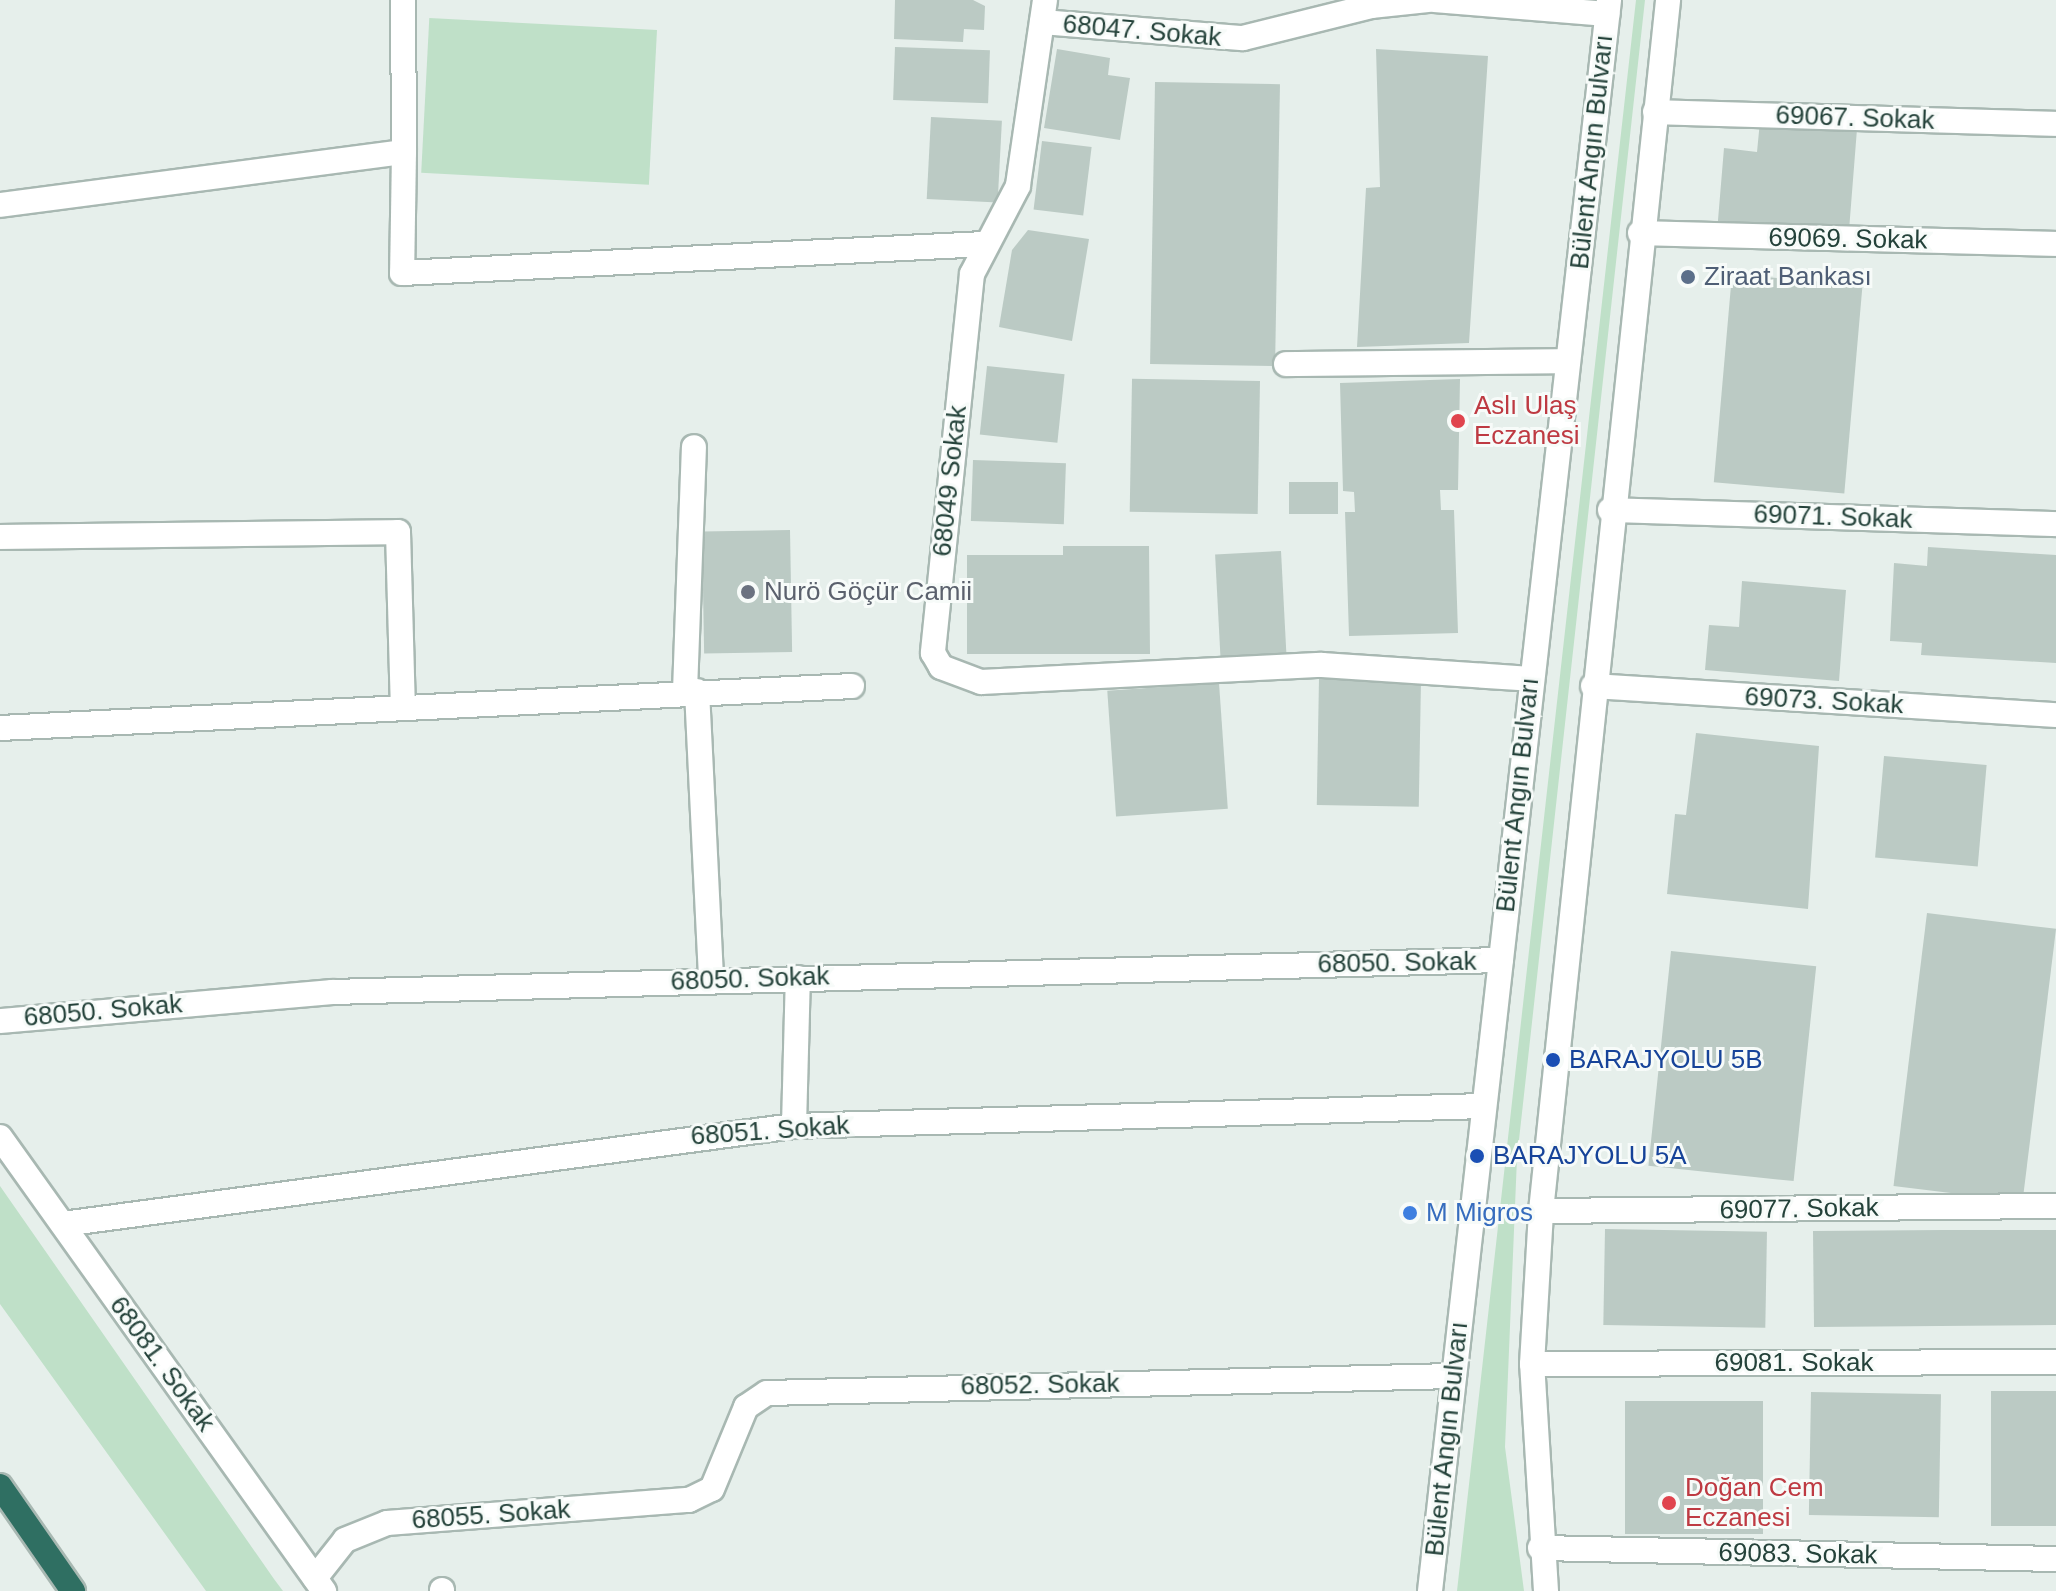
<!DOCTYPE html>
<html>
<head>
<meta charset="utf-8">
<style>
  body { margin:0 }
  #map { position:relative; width:2056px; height:1591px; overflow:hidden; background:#e6efeb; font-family:Helvetica,sans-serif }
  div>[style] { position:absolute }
  .green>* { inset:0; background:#bfe0c8; transform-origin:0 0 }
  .building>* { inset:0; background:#bbcac4; transform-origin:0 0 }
  .roads { filter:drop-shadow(2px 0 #a8b8b2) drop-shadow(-2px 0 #a8b8b2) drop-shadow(0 2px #a8b8b2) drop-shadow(0 -2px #a8b8b2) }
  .minor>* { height:24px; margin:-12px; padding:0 12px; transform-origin:12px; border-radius:12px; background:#fff }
  .secondary>* { height:24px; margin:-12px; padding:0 12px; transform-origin:12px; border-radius:12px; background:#fff }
  .motorway>* { height:24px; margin:-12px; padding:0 12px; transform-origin:12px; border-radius:12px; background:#2f6f62 }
  .dots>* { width:22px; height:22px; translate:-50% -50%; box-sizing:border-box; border:4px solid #f7fbf9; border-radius:50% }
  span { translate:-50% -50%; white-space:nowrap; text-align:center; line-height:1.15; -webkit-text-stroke:6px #f7fbf9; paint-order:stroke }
  .street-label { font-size:26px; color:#24423a }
  .service-label { font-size:26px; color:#4e5e75 }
  .left { translate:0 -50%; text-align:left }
  .health-label { font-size:26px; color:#be3a42 }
  .worship-label { font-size:26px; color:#5b616d }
  .transit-label { font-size:26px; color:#164399 }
  .shop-label { font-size:26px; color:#366cbe }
</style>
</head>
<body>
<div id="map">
  <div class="green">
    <div style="clip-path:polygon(1636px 0,1645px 0,1517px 1158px,1505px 1447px,1524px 1591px,1457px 1591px)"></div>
    <div style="left:657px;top:30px;width:155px;height:228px;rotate:93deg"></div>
    <div style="clip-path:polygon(0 1186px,274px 1579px,283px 1591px,206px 1591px,0 1304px)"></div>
  </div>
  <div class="building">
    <div style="clip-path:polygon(895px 0,973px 0,985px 6px,984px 30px,964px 29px,963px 42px,894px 39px)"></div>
    <div style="left:895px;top:47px;width:95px;height:53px;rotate:2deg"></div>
    <div style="clip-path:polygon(1057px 49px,1110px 58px,1108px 75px,1130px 78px,1120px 140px,1044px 128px)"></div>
    <div style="clip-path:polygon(1376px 49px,1488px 56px,1469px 343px,1357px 347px,1366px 188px,1380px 187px)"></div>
    <div style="left:1155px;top:82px;width:125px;height:282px;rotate:1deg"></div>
    <div style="left:931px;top:117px;width:71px;height:82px;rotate:3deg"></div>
    <div style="clip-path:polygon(1760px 121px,1857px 129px,1848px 243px,1717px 232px,1724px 148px,1757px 152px)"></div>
    <div style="left:1042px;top:141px;width:50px;height:69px;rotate:7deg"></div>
    <div style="clip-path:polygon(1028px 230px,1089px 239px,1072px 341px,999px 327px,1012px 250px)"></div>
    <div style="left:1732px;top:274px;width:131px;height:209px;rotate:5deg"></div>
    <div style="left:987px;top:366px;width:78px;height:69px;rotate:6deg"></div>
    <div style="clip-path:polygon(1460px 379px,1458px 490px,1440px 490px,1441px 510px,1454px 510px,1458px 633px,1349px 636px,1345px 512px,1355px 512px,1354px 492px,1343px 491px,1340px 383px)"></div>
    <div style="left:1260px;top:381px;width:133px;height:128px;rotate:91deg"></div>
    <div style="left:973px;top:460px;width:93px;height:61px;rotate:2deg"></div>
    <div style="left:1289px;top:482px;width:49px;height:32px"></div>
    <div style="left:790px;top:530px;width:122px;height:88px;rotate:89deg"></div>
    <div style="clip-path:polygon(1063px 546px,1149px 546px,1150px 654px,967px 654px,967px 555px,1063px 555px)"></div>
    <div style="clip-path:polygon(1928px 547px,2056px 555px,2056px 663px,1921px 655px,1922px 643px,1890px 641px,1894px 563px,1927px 566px)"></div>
    <div style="left:1281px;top:551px;width:105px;height:66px;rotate:87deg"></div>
    <div style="clip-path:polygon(1742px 581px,1846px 590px,1839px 681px,1705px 670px,1709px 625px,1739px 627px)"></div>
    <div style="left:1319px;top:678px;width:102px;height:127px;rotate:1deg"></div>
    <div style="left:1219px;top:683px;width:126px;height:112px;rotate:86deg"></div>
    <div style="clip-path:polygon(1696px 733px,1819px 746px,1808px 909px,1667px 894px,1675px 814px,1686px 815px)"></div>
    <div style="left:1884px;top:756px;width:103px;height:102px;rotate:5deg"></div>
    <div style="left:1927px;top:913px;width:130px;height:275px;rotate:7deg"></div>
    <div style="left:1671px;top:951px;width:146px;height:216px;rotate:6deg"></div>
    <div style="left:1605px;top:1229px;width:162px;height:96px;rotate:1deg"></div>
    <div style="clip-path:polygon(1943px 1230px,2056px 1230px,2056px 1325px,1814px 1327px,1813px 1231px)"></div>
    <div style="left:1991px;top:1391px;width:65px;height:135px"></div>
    <div style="left:1811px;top:1392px;width:130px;height:123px;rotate:1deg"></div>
    <div style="left:1763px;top:1401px;width:133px;height:138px;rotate:90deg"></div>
  </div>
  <div class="roads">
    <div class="minor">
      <div style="left:403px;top:0;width:152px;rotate:89.6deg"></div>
      <div style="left:1045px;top:0;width:188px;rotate:98.3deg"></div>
      <div style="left:1018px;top:186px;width:99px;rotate:117.6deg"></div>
      <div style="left:972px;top:274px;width:381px;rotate:95.9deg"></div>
      <div style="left:933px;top:653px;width:16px;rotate:60deg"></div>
      <div style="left:941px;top:667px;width:43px;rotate:20.6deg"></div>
      <div style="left:981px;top:682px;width:341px;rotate:-2.9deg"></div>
      <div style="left:1322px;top:665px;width:209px;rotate:3.8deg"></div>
      <div style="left:1434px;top:0;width:174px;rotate:4.6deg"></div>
      <div style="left:1042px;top:22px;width:202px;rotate:4.6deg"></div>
      <div style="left:1243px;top:38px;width:132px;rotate:-14deg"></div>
      <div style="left:1371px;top:6px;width:57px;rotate:-6deg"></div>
      <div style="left:1655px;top:112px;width:401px;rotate:1.7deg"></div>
      <div style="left:0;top:205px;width:407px;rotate:-7.5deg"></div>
      <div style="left:404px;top:152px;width:121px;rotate:90.9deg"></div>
      <div style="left:402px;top:273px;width:583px;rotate:-2.85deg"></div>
      <div style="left:1640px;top:233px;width:416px;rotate:1.5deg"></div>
      <div style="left:1286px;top:364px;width:282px;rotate:-0.6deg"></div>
      <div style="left:1610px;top:510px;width:446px;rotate:1.8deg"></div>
      <div style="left:0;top:537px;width:398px;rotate:-0.7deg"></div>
      <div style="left:398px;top:532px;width:174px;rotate:88.4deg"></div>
      <div style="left:1593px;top:686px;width:464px;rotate:3.6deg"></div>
      <div style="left:685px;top:691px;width:244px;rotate:-87.9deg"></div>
      <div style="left:697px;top:691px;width:289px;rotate:87.2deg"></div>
      <div style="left:0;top:728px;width:853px;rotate:-2.82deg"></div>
      <div style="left:0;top:1021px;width:333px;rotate:-5deg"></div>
      <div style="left:332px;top:992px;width:1169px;rotate:-1.57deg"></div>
      <div style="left:794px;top:1126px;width:148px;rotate:-88.5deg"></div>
      <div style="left:1541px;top:1211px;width:515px;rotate:-0.56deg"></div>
      <div style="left:63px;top:1224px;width:738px;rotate:-7.64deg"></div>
      <div style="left:794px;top:1126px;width:689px;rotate:-1.66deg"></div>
      <div style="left:1532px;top:1364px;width:524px;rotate:-0.22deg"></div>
      <div style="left:1540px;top:1548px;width:516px;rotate:1.22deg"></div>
      <div style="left:315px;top:1578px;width:48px;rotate:-51.7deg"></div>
      <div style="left:345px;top:1540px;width:45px;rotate:-22deg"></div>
      <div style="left:387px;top:1523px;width:303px;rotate:-4.4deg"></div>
      <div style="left:689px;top:1500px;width:25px;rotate:-26deg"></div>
      <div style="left:712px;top:1489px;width:89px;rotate:-67.5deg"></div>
      <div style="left:746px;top:1407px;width:25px;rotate:-34deg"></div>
      <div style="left:767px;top:1393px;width:687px;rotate:-1.42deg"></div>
      <div style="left:442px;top:1591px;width:1px;rotate:-90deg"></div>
    </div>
    <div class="secondary">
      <div style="left:0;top:1137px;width:558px;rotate:54.49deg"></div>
      <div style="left:1430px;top:1591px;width:1601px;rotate:-83.58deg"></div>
      <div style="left:1546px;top:1591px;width:227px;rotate:-93.5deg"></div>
      <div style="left:1532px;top:1364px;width:153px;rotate:-86.6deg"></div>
      <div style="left:1541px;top:1211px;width:1218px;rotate:-84.01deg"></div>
    </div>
    <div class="motorway">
      <div style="left:0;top:1486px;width:128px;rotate:55.2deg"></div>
    </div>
  </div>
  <div class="dots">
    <div style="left:1688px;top:277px;background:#5c6f8a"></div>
    <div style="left:1458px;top:421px;background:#e0444e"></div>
    <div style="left:748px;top:592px;background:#6b7280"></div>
    <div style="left:1553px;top:1060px;background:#1a4fb4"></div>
    <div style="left:1477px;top:1156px;background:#1a4fb4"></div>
    <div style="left:1410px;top:1213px;background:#3f7fe0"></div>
    <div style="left:1669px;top:1503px;background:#e0444e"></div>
  </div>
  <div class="street-label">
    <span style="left:1142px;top:31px;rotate:5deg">68047. Sokak</span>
    <span style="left:1855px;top:118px;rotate:2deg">69067. Sokak</span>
    <span style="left:1592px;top:152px;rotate:-84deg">Bülent Angın Bulvarı</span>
    <span style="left:1848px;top:239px;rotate:1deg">69069. Sokak</span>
    <span style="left:950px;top:481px;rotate:-84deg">68049 Sokak</span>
    <span style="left:1833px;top:517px;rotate:2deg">69071. Sokak</span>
    <span style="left:1824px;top:701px;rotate:3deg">69073. Sokak</span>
    <span style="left:1518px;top:795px;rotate:-84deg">Bülent Angın Bulvarı</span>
    <span style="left:1397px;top:963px;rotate:-1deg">68050. Sokak</span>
    <span style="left:750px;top:979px;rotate:-2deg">68050. Sokak</span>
    <span style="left:103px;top:1011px;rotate:-5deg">68050. Sokak</span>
    <span style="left:770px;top:1131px;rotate:-4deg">68051. Sokak</span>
    <span style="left:1799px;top:1209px;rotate:-1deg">69077. Sokak</span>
    <span style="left:1794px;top:1363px">69081. Sokak</span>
    <span style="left:162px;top:1364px;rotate:54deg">68081. Sokak</span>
    <span style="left:1040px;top:1385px;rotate:-1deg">68052. Sokak</span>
    <span style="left:1447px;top:1439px;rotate:-84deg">Bülent Angın Bulvarı</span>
    <span style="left:491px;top:1515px;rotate:-4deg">68055. Sokak</span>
    <span style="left:1798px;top:1554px;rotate:1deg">69083. Sokak</span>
  </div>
  <div class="service-label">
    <span class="left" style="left:1704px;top:277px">Ziraat Bankası</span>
  </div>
  <div class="health-label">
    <span class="left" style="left:1474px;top:421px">Aslı Ulaş<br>Eczanesi</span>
    <span class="left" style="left:1685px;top:1503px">Doğan Cem<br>Eczanesi</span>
  </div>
  <div class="worship-label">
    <span class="left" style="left:764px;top:592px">Nurö Göçür Camii</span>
  </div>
  <div class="transit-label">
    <span class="left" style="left:1569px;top:1060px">BARAJYOLU 5B</span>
    <span class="left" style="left:1493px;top:1156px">BARAJYOLU 5A</span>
  </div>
  <div class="shop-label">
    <span class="left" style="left:1426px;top:1213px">M Migros</span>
  </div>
</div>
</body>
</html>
